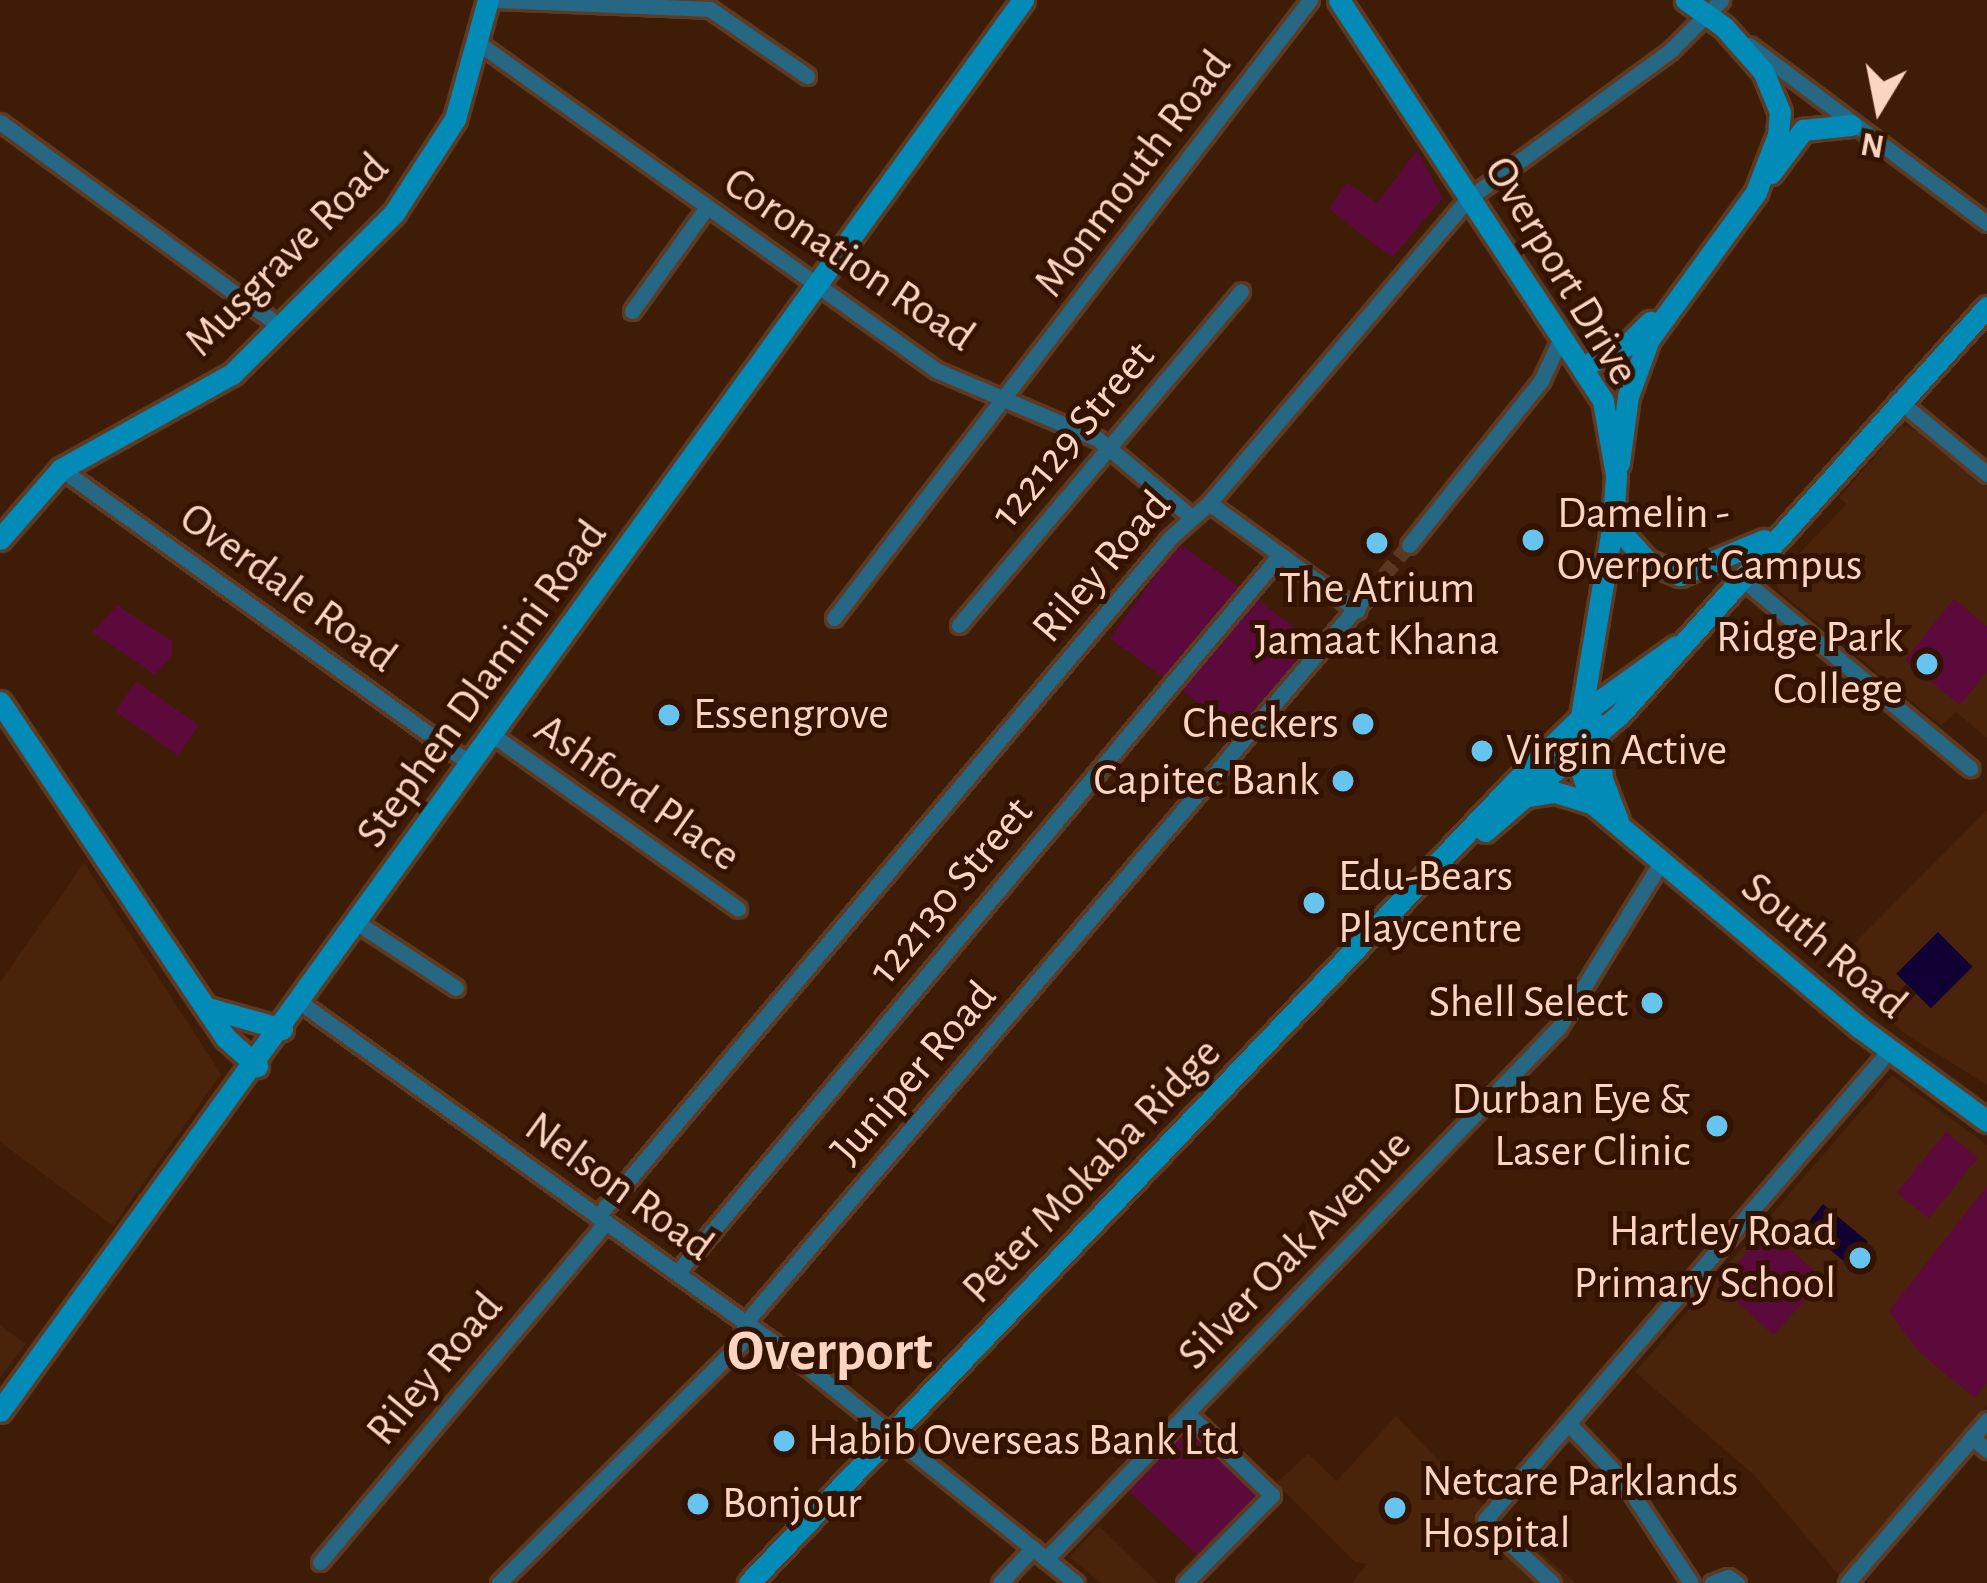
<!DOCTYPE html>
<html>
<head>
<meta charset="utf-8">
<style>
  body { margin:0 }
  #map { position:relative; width:1987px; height:1583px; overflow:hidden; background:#3e1c06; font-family:"Alegreya Sans",sans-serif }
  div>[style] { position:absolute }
  .built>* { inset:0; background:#4a230b }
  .green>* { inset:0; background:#5c093b; transform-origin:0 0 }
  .water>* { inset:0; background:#103; transform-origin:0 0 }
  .street-tunnel>* { height:15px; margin-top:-7.5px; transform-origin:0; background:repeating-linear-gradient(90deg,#5a3822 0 15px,transparent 0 23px) }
  .roads { filter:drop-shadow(3px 0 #5c3a24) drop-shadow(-3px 0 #5c3a24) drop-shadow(0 3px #5c3a24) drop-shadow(0 -3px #5c3a24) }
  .street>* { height:15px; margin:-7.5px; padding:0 7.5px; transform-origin:7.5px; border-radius:7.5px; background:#266783 }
  .secondary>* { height:21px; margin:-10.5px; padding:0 10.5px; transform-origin:10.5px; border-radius:10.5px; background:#028bb7 }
  .dots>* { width:33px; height:33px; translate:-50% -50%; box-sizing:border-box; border:6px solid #331200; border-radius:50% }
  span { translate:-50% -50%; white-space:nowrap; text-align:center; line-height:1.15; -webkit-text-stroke:10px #331200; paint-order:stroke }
  .street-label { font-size:45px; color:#fbd5c0 }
  .poi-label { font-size:45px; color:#fbd5c0 }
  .left { translate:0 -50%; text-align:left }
  .right { translate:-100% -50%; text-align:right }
  .district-label { font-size:57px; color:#fbd5c0; font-weight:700 }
  .north { position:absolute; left:1819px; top:48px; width:120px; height:120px; -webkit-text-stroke:9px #331200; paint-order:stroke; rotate:190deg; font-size:33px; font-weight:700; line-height:48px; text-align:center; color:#fbd5c0 }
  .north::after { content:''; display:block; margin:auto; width:42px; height:54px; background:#fbd5c0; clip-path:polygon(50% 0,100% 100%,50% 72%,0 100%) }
</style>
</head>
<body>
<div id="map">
  <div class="built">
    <div style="clip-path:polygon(1902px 425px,1928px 436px,1987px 487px,1987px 738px,1956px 712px,1941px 726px,1778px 590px,1777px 576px,1847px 504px,1839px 498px)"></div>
    <div style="clip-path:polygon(1987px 810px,1987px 1085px,1907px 1035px,1829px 969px)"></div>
    <div style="clip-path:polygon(84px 863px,221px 1074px,113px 1226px,0 1142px,0 982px)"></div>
    <div style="clip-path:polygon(1892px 1075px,1987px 1145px,1987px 1405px,1842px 1579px,1755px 1476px,1635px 1372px)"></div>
    <div style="clip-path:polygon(0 1325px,26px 1344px,0 1378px)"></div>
    <div style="clip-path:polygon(1396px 1416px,1466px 1489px,1576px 1583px,1352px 1583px,1367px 1564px,1355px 1562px,1276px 1483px,1308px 1454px,1337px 1481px)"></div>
    <div style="clip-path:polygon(1099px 1526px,1158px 1583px,1101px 1583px,1069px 1557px)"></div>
  </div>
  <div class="green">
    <div style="clip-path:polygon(1417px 150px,1443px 198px,1392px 258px,1329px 209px,1347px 182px,1377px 203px)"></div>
    <div style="left:1179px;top:543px;width:170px;height:118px;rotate:36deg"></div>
    <div style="clip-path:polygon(1954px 599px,1987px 626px,1987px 672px,1960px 705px,1905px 660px)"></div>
    <div style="clip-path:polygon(117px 605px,172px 641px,172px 657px,155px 675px,92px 632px)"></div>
    <div style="left:136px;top:681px;width:77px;height:37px;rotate:35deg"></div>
    <div style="left:1946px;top:1132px;width:41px;height:78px;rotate:39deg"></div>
    <div style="clip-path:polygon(1987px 1186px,1987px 1383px,1975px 1398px,1918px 1351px,1889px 1311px)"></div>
    <div style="left:1768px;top:1229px;width:75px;height:75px;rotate:42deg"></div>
    <div style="left:1187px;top:1428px;width:96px;height:86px;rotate:43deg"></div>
  </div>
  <div class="water">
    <div style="left:1938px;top:932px;width:49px;height:59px;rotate:45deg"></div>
    <div style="clip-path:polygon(1823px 1204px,1868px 1242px,1853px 1260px,1845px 1262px,1804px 1228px)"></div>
  </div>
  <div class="street-tunnel">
    <div style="left:1369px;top:593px;width:62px;rotate:-50.2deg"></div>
  </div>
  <div class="roads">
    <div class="street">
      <div style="left:498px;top:0;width:212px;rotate:2.4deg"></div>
      <div style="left:710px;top:9px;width:118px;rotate:34.6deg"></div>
      <div style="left:477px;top:42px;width:564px;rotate:35.55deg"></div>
      <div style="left:936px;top:370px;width:176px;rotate:23.1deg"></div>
      <div style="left:1098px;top:439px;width:120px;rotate:39.9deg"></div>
      <div style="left:1749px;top:45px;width:297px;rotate:36.8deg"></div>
      <div style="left:0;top:122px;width:348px;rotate:36.1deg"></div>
      <div style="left:632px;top:311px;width:128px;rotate:-54.2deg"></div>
      <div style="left:1898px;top:400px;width:116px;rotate:39.7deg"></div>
      <div style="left:61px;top:469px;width:506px;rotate:35.76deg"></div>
      <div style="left:1209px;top:503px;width:183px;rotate:35.9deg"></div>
      <div style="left:1409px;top:545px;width:211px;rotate:-51.2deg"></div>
      <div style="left:1541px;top:381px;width:50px;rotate:-65deg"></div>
      <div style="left:1741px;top:578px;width:298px;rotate:39.7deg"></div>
      <div style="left:834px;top:618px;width:780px;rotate:-52.4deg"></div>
      <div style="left:959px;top:625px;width:437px;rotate:-49.8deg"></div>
      <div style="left:494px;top:736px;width:299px;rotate:35.3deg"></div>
      <div style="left:359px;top:924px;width:116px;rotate:33.4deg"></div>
      <div style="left:301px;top:1003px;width:622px;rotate:35.71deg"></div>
      <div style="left:806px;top:1366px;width:346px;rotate:38.8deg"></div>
      <div style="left:597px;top:1217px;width:888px;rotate:-49.84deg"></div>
      <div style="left:1170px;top:538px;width:52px;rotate:-41.9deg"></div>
      <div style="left:1209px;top:503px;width:401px;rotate:-49.6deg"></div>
      <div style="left:1469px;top:198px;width:250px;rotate:-36.2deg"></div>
      <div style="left:1671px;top:50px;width:71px;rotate:-45deg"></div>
      <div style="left:677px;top:1273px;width:938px;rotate:-49.98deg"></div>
      <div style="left:1570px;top:1425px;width:81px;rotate:46.5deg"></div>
      <div style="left:1626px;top:1484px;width:118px;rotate:56.7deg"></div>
      <div style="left:1972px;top:1437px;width:20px;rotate:41deg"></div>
      <div style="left:1046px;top:1559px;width:739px;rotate:-46.04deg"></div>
      <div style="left:1559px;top:1027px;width:195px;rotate:-58.2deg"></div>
      <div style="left:320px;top:1562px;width:443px;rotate:-49.9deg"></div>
      <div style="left:499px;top:1583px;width:339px;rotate:-44.8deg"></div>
      <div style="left:740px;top:1344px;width:22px;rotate:-77deg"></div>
      <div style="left:745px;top:1323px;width:960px;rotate:-49.48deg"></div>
      <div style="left:1000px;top:1583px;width:48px;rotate:-46.7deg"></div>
      <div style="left:1185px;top:1583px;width:124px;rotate:-45.3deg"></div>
      <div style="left:1272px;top:1495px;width:118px;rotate:-136deg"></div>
      <div style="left:1552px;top:1583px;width:92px;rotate:-136.8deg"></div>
      <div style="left:1485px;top:1520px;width:619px;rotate:-49.26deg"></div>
      <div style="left:1712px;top:1583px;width:17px;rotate:-21deg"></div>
      <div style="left:1728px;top:1577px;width:11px;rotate:34deg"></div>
      <div style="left:1847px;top:1583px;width:215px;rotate:-49.3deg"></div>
    </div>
    <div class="secondary">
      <div style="left:1339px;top:0;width:480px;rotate:56.6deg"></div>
      <div style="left:1603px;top:401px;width:75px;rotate:80deg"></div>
      <div style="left:1616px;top:475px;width:48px;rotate:93.6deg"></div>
      <div style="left:1613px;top:523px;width:232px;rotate:99.4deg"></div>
      <div style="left:1575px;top:752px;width:54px;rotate:71.6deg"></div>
      <div style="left:1592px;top:803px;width:349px;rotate:40deg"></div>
      <div style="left:1859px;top:1027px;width:159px;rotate:36.3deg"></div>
      <div style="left:1771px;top:173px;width:54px;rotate:-53.3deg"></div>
      <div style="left:1803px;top:130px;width:48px;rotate:-5.9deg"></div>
      <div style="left:1583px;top:366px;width:49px;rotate:-25.5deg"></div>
      <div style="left:1627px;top:345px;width:33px;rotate:-45deg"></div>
      <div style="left:1619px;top:463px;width:68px;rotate:-82.3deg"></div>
      <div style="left:1628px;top:396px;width:61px;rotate:-69.8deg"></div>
      <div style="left:1649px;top:339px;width:182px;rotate:-53.9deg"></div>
      <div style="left:1756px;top:192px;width:61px;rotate:-68.9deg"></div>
      <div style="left:1778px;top:135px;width:23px;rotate:-85deg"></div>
      <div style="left:1780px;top:112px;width:44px;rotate:-112.5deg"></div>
      <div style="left:1763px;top:71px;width:59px;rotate:-131.6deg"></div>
      <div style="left:1724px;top:27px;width:47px;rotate:-144.6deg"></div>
      <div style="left:1613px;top:523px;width:51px;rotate:48.2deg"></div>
      <div style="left:1647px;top:561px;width:36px;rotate:23deg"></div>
      <div style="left:1680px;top:575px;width:91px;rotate:-22.6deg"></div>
      <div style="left:0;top:539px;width:93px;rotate:-48.9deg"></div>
      <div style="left:61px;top:469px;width:196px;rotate:-29.1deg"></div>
      <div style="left:232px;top:374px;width:228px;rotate:-44.8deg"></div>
      <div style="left:394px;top:213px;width:112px;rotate:-57deg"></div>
      <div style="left:455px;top:119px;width:123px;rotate:-74.5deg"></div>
      <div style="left:0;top:702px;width:405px;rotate:56.1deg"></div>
      <div style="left:226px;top:1038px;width:42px;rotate:42.1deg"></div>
      <div style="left:1597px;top:724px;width:55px;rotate:84.8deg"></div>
      <div style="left:1602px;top:779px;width:45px;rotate:69.1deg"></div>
      <div style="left:1529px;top:796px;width:26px;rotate:-9deg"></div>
      <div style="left:1555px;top:792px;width:39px;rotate:17deg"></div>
      <div style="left:1485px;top:831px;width:179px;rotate:-40.9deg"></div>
      <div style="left:1620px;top:714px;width:548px;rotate:-47.96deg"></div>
      <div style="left:208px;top:1008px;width:77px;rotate:15.8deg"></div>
      <div style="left:0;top:1411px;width:1743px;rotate:-54.06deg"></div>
      <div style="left:749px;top:1583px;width:1104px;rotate:-46.28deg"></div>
      <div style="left:1512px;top:785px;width:115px;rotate:-44.3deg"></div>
      <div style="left:1594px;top:705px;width:101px;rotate:-35.7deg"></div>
    </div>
  </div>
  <div class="dots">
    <div style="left:1533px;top:540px;background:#66c4ef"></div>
    <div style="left:1377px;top:543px;background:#66c4ef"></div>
    <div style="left:1927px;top:664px;background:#66c4ef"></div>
    <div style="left:669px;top:715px;background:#66c4ef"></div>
    <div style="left:1363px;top:724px;background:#66c4ef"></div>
    <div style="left:1482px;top:751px;background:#66c4ef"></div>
    <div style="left:1343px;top:781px;background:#66c4ef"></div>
    <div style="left:1314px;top:903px;background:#66c4ef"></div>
    <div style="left:1652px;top:1003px;background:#66c4ef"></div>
    <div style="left:1717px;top:1126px;background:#66c4ef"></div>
    <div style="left:1860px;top:1258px;background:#66c4ef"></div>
    <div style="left:784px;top:1441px;background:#66c4ef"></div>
    <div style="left:698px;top:1504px;background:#66c4ef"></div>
    <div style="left:1395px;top:1508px;background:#66c4ef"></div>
  </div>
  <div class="street-label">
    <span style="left:1133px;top:174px;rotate:-53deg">Monmouth Road</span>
    <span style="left:287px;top:255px;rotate:-45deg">Musgrave Road</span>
    <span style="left:849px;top:260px;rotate:34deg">Coronation Road</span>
    <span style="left:1561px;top:271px;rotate:59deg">Overport Drive</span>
    <span style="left:1073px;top:435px;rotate:-50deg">122129 Street</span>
    <span style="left:1102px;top:567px;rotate:-49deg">Riley Road</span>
    <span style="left:288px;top:588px;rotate:36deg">Overdale Road</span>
    <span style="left:482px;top:684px;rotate:-54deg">Stephen Dlamini Road</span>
    <span style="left:637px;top:793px;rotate:35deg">Ashford Place</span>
    <span style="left:951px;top:891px;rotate:-50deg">122130 Street</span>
    <span style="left:1824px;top:946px;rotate:40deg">South Road</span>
    <span style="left:914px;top:1073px;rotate:-49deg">Juniper Road</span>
    <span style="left:1092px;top:1171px;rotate:-46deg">Peter Mokaba Ridge</span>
    <span style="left:619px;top:1187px;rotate:36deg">Nelson Road</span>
    <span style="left:1295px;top:1250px;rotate:-46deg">Silver Oak Avenue</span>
    <span style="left:435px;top:1369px;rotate:-50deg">Riley Road</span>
  </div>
  <div class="poi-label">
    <span class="left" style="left:1557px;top:540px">Damelin -<br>Overport Campus</span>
    <span style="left:1377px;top:615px">The Atrium<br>Jamaat Khana</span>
    <span class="right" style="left:1903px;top:664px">Ridge Park<br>College</span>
    <span class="left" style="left:693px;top:715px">Essengrove</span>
    <span class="right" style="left:1339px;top:724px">Checkers</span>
    <span class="left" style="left:1506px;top:751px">Virgin Active</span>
    <span class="right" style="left:1319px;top:781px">Capitec Bank</span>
    <span class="left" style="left:1338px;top:903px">Edu-Bears<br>Playcentre</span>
    <span class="right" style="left:1628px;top:1003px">Shell Select</span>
    <span class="right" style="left:1690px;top:1126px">Durban Eye &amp;<br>Laser Clinic</span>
    <span class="right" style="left:1836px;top:1258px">Hartley Road<br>Primary School</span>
    <span class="left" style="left:808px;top:1441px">Habib Overseas Bank Ltd</span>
    <span class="left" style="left:1422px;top:1508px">Netcare Parklands<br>Hospital</span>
    <span class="left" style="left:722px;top:1504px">Bonjour</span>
  </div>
  <div class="district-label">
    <span style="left:830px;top:1352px">Overport</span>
  </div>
  <div class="north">N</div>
</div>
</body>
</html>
